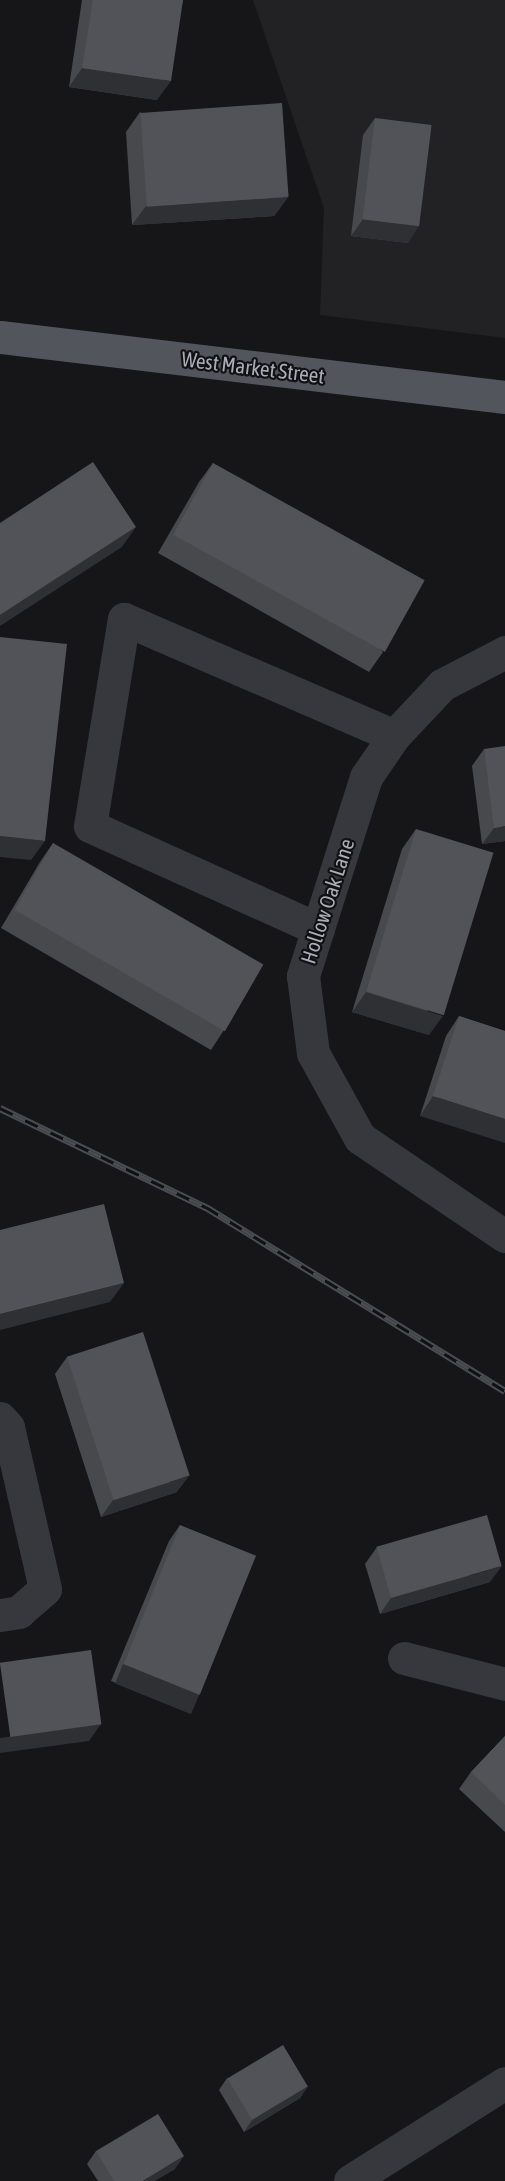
<!DOCTYPE html>
<html>
<head>
<meta charset="utf-8">
<style>
  body { margin:0 }
  #map { position:relative; width:505px; height:2181px; overflow:hidden; background:#161618; font-family:"Asap Condensed",sans-serif }
  div>[style] { position:absolute }
  .built>* { inset:0; background:#222225 }
  .minor>* { height:33px; margin:-16.5px; padding:0 16.5px; transform-origin:16.5px; border-radius:16.5px; background:#37383d }
  .major>* { height:33px; margin:-16.5px; padding:0 16.5px; transform-origin:16.5px; border-radius:16.5px; background:#53555c }
  .rail>* { height:7px; margin-top:-3.5px; transform-origin:0; background:repeating-linear-gradient(90deg,#111113 0 14px,#4a4c52 0 28px); box-sizing:border-box; border-block:2px solid #4a4c52 }
  .wall>* { inset:0; background:#47494d }
  .shaded-wall>* { inset:0; background:#2f3033; transform-origin:0 0 }
  .building>* { inset:0; background:#525359; transform-origin:0 0 }
  span { translate:-50% -50%; white-space:nowrap; text-align:center; line-height:1.15; -webkit-text-stroke:4.5px #111113; paint-order:stroke }
  .street-label { font-size:21px; color:#a8adb8 }
</style>
</head>
<body>
<div id="map">
  <div class="built">
    <div style="clip-path:polygon(253px 0,505px 0,505px 338px,320px 315px,324px 208px)"></div>
  </div>
  <div class="minor">
    <div style="left:505px;top:652px;width:71px;rotate:152.4deg"></div>
    <div style="left:442px;top:685px;width:70px;rotate:133.3deg"></div>
    <div style="left:394px;top:736px;width:50px;rotate:124.3deg"></div>
    <div style="left:366px;top:777px;width:209px;rotate:107.6deg"></div>
    <div style="left:303px;top:976px;width:78px;rotate:82.6deg"></div>
    <div style="left:313px;top:1053px;width:97px;rotate:61.1deg"></div>
    <div style="left:360px;top:1138px;width:175px;rotate:34.1deg"></div>
    <div style="left:318px;top:929px;width:250px;rotate:-155.7deg"></div>
    <div style="left:90px;top:826px;width:210px;rotate:-80.7deg"></div>
    <div style="left:124px;top:619px;width:294px;rotate:23.4deg"></div>
    <div style="left:0;top:1418px;width:12px;rotate:48deg"></div>
    <div style="left:8px;top:1427px;width:166px;rotate:77.1deg"></div>
    <div style="left:45px;top:1589px;width:35px;rotate:139deg"></div>
    <div style="left:19px;top:1612px;width:19px;rotate:171deg"></div>
    <div style="left:404px;top:1658px;width:104px;rotate:14.4deg"></div>
    <div style="left:350px;top:2181px;width:183px;rotate:-32.3deg"></div>
  </div>
  <div class="major">
    <div style="left:0;top:337px;width:509px;rotate:6.78deg"></div>
  </div>
  <div class="rail">
    <div style="left:0;top:1108px;width:229px;rotate:25.7deg"></div>
    <div style="left:206px;top:1207px;width:351px;rotate:31.6deg"></div>
  </div>
  <div class="wall">
    <div style="clip-path:polygon(82px 0,183px 0,157px 100px,69px 87px)"></div>
    <div style="clip-path:polygon(140px 112px,288px 197px,274px 216px,132px 225px,126px 132px)"></div>
    <div style="clip-path:polygon(375px 118px,408px 243px,351px 236px,363px 135px)"></div>
    <div style="clip-path:polygon(213px 463px,383px 652px,369px 672px,158px 553px,199px 482px)"></div>
    <div style="clip-path:polygon(484px 749px,505px 841px,482px 844px,472px 766px)"></div>
    <div style="clip-path:polygon(416px 829px,429px 1035px,352px 1012px,402px 849px)"></div>
    <div style="clip-path:polygon(53px 843px,224px 1030px,211px 1050px,1px 928px,40px 862px)"></div>
    <div style="clip-path:polygon(459px 1016px,505px 1031px,420px 1116px,446px 1036px)"></div>
    <div style="clip-path:polygon(67px 1357px,177px 1492px,101px 1517px,55px 1374px)"></div>
    <div style="clip-path:polygon(180px 1525px,199px 1695px,187px 1712px,111px 1681px,169px 1541px)"></div>
    <div style="clip-path:polygon(377px 1547px,490px 1582px,380px 1614px,365px 1564px)"></div>
    <div style="clip-path:polygon(505px 1736px,505px 1832px,459px 1789px,471px 1772px)"></div>
    <div style="clip-path:polygon(227px 2078px,308px 2086px,300px 2098px,244px 2132px,219px 2090px)"></div>
    <div style="clip-path:polygon(96px 2151px,175px 2169px,154px 2181px,98px 2181px,87px 2164px)"></div>
  </div>
  <div class="shaded-wall">
    <div style="clip-path:polygon(82px 68px,171px 81px,157px 100px,69px 87px)"></div>
    <div style="clip-path:polygon(288px 197px,274px 216px,132px 225px,146px 206px)"></div>
    <div style="clip-path:polygon(363px 219px,419px 226px,408px 243px,351px 236px)"></div>
    <div style="clip-path:polygon(136px 527px,122px 547px,0 626px,0 615px)"></div>
    <div style="clip-path:polygon(505px 826px,505px 841px,482px 844px,494px 828px)"></div>
    <div style="clip-path:polygon(0 836px,45px 841px,31px 860px,0 857px)"></div>
    <div style="clip-path:polygon(366px 992px,443px 1016px,429px 1035px,352px 1012px)"></div>
    <div style="clip-path:polygon(433px 1096px,505px 1119px,505px 1143px,420px 1116px)"></div>
    <div style="clip-path:polygon(124px 1283px,110px 1302px,0 1330px,0 1314px)"></div>
    <div style="clip-path:polygon(189px 1476px,177px 1492px,101px 1517px,113px 1500px)"></div>
    <div style="clip-path:polygon(502px 1566px,490px 1582px,380px 1614px,391px 1598px)"></div>
    <div style="left:123px;top:1664px;width:82px;height:21px;rotate:22deg"></div>
    <div style="clip-path:polygon(101px 1724px,89px 1741px,0 1753px,0 1738px)"></div>
    <div style="clip-path:polygon(308px 2086px,300px 2098px,244px 2132px,252px 2120px)"></div>
    <div style="clip-path:polygon(184px 2156px,175px 2169px,154px 2181px,142px 2181px)"></div>
  </div>
  <div class="building">
    <div style="clip-path:polygon(93px 0,183px 0,171px 81px,82px 68px)"></div>
    <div style="left:282px;top:103px;width:94px;height:142px;rotate:86deg"></div>
    <div style="left:375px;top:118px;width:57px;height:102px;rotate:7deg"></div>
    <div style="clip-path:polygon(93px 462px,136px 527px,0 615px,0 523px)"></div>
    <div style="left:213px;top:463px;width:242px;height:82px;rotate:29deg"></div>
    <div style="clip-path:polygon(0 637px,67px 644px,45px 841px,0 836px)"></div>
    <div style="clip-path:polygon(505px 746px,505px 826px,494px 828px,484px 749px)"></div>
    <div style="left:416px;top:829px;width:81px;height:170px;rotate:17deg"></div>
    <div style="left:53px;top:843px;width:243px;height:77px;rotate:30deg"></div>
    <div style="clip-path:polygon(459px 1016px,505px 1031px,505px 1119px,433px 1096px)"></div>
    <div style="clip-path:polygon(104px 1204px,124px 1283px,0 1314px,0 1230px)"></div>
    <div style="left:143px;top:1332px;width:151px;height:80px;rotate:72deg"></div>
    <div style="left:487px;top:1515px;width:53px;height:115px;rotate:74deg"></div>
    <div style="left:180px;top:1525px;width:82px;height:150px;rotate:22deg"></div>
    <div style="left:91px;top:1650px;width:75px;height:92px;rotate:82deg"></div>
    <div style="clip-path:polygon(505px 1736px,505px 1805px,471px 1772px)"></div>
    <div style="left:283px;top:2045px;width:48px;height:65px;rotate:59deg"></div>
    <div style="clip-path:polygon(158px 2114px,184px 2156px,142px 2181px,114px 2181px,96px 2151px)"></div>
  </div>
  <div class="street-label">
    <span style="left:253px;top:367px;rotate:7deg">West Market Street</span>
    <span style="left:327px;top:901px;rotate:-72deg">Hollow Oak Lane</span>
  </div>
</div>
</body>
</html>
